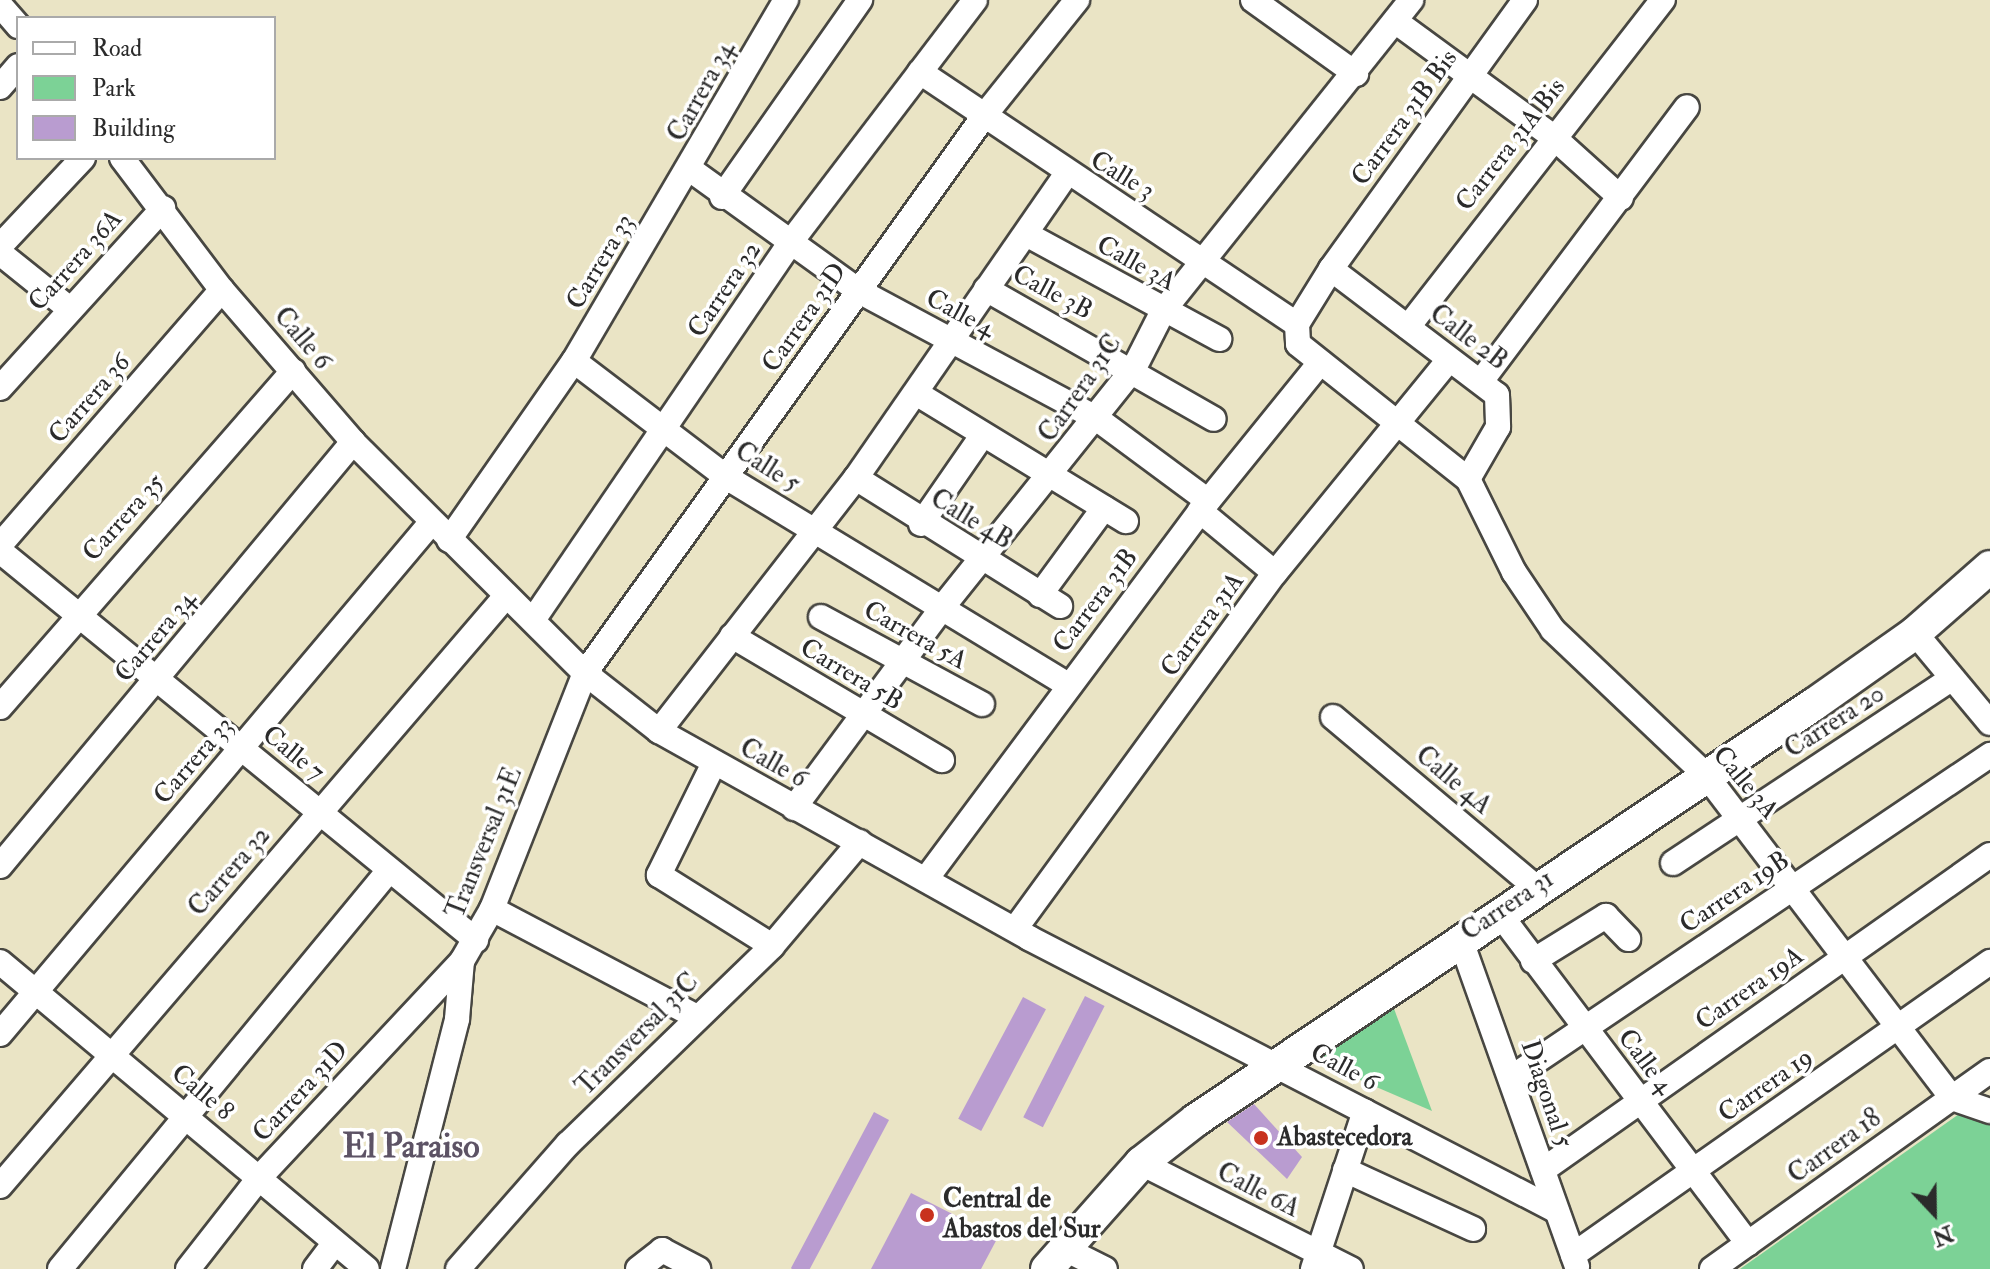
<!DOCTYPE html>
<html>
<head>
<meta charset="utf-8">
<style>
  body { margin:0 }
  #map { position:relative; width:1990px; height:1269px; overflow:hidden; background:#eae4c5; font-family:"IM FELL Double Pica",serif }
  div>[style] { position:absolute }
  .green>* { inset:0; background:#7cd296 }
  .building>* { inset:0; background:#b99cd0; transform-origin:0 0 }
  .roads { filter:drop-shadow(2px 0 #484742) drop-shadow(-2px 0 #484742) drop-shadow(0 2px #484742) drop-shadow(0 -2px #484742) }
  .minor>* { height:24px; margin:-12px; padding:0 12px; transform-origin:12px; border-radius:12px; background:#fff }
  .major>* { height:32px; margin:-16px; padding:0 16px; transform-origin:16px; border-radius:16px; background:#fff }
  .dots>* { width:22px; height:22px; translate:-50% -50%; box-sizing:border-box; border:4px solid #fff; border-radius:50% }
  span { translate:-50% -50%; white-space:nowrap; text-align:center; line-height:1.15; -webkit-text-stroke:7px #fff; paint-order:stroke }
  .street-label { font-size:26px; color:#2b2b2b }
  .poi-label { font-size:26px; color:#2b2b2b; font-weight:700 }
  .left { translate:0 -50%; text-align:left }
  .district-label { font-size:34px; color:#5d5365; font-weight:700 }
  .legend { position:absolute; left:16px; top:16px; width:260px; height:144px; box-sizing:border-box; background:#fff; border:2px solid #aaa; margin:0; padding:10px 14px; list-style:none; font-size:24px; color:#2b2b2b }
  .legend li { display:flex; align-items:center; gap:16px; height:40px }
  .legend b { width:40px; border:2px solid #aaa }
  .north { position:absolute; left:1894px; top:1173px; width:80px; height:80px; -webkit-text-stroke:6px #fff; paint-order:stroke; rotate:158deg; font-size:22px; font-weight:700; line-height:32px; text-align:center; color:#2b2b2b }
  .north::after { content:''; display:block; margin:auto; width:28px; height:36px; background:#2b2b2b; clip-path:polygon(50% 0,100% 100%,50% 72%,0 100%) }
</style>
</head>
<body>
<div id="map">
  <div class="green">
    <div style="clip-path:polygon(1393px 1006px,1432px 1111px,1309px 1058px)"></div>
    <div style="clip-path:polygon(1990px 1106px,1990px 1269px,1740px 1269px,1969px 1107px)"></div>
  </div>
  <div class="building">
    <div style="left:1085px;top:996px;width:22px;height:136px;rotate:27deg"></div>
    <div style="left:1023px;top:997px;width:26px;height:138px;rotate:28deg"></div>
    <div style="clip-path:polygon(1254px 1104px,1302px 1157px,1287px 1179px,1227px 1122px)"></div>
    <div style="left:874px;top:1112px;width:17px;height:177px;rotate:28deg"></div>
    <div style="clip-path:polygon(911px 1193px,998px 1237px,981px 1269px,871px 1269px)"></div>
  </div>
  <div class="roads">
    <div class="minor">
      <div style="left:1253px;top:0;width:127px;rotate:35.7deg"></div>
      <div style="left:1525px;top:0;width:332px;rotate:125.8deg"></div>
      <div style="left:1331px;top:269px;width:65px;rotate:121.7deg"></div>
      <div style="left:1297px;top:324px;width:20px;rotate:87deg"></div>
      <div style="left:1298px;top:344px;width:217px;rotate:38.5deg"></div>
      <div style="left:1468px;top:479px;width:104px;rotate:63.7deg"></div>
      <div style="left:1514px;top:572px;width:70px;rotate:56.1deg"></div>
      <div style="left:1553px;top:630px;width:211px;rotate:43.5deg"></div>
      <div style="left:1706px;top:775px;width:406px;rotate:52.7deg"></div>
      <div style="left:1952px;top:1098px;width:40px;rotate:18.9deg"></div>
      <div style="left:0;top:5px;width:28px;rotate:49deg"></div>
      <div style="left:1395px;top:21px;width:193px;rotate:36.2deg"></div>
      <div style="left:1551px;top:135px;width:94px;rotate:42deg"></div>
      <div style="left:920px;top:72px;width:453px;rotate:33.8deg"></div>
      <div style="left:0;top:87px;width:28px;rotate:-49deg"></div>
      <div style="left:122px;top:158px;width:166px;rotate:52.9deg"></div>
      <div style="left:222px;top:290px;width:201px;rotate:49.2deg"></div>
      <div style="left:353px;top:442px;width:327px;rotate:44.9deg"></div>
      <div style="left:585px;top:673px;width:94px;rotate:38.1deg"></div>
      <div style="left:659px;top:731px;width:424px;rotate:29.2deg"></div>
      <div style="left:1029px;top:938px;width:594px;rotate:27.34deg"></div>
      <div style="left:691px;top:170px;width:207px;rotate:35.8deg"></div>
      <div style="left:859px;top:291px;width:269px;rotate:28.2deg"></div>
      <div style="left:1096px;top:418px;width:139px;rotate:36.5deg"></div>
      <div style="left:722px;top:197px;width:241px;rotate:-55deg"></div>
      <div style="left:1026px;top:234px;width:220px;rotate:28.5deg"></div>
      <div style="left:0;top:246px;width:121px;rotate:-46.7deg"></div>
      <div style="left:0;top:253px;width:90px;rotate:38.7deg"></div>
      <div style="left:1331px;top:269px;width:208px;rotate:37.2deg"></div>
      <div style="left:1497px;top:395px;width:32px;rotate:88deg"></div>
      <div style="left:1498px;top:427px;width:60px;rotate:120deg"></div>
      <div style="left:986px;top:289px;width:262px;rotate:29.7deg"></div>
      <div style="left:1408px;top:327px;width:415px;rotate:-52.1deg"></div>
      <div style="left:574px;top:361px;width:191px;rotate:37.3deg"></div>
      <div style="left:726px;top:477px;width:400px;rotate:31.3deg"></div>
      <div style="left:1482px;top:380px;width:341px;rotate:-53.1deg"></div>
      <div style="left:0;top:388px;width:243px;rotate:-47.8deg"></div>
      <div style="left:916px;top:393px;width:246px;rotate:31.4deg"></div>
      <div style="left:856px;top:478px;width:241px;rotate:32.1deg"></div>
      <div style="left:1200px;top:511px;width:97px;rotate:39.6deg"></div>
      <div style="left:921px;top:524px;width:107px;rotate:-55.3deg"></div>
      <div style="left:449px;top:540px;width:218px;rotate:-55.1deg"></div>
      <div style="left:574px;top:361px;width:419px;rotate:-59.6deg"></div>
      <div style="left:0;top:545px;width:338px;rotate:-49deg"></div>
      <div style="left:0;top:551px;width:615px;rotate:39.26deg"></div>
      <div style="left:1040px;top:595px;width:108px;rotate:-53.7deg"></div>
      <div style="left:821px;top:617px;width:183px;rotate:28.4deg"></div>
      <div style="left:533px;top:620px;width:456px;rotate:-55.7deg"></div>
      <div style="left:790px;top:243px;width:305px;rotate:-52.7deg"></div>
      <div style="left:1915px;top:633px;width:117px;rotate:50.2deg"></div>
      <div style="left:732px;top:636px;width:244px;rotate:30.6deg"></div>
      <div style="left:0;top:707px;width:446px;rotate:-48.9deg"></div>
      <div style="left:1333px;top:717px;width:266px;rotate:40deg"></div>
      <div style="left:659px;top:731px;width:321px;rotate:-52.1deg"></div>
      <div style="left:856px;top:478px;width:369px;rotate:-55.3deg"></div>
      <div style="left:714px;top:763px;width:125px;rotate:116.2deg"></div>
      <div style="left:659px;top:875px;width:133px;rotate:32.1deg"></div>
      <div style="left:794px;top:808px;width:247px;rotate:-53.5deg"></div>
      <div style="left:941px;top:609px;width:309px;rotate:-51.3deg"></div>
      <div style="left:1134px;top:368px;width:64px;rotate:-63deg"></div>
      <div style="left:1163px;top:311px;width:398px;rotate:-51.4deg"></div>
      <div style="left:1673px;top:863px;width:330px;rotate:-33.5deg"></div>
      <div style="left:0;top:866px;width:552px;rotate:-50.22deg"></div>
      <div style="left:926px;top:879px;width:459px;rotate:-53.3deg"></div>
      <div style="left:1200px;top:511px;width:191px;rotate:-51deg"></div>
      <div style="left:492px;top:909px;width:229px;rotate:27.8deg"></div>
      <div style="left:1499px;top:913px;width:414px;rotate:53deg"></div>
      <div style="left:1015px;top:929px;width:441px;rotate:-53.9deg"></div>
      <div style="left:1275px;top:573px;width:272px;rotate:-50.8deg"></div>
      <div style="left:1460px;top:938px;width:349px;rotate:70.4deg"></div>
      <div style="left:1533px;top:961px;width:86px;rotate:-31.7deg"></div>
      <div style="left:1606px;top:916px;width:32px;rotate:46deg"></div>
      <div style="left:0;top:962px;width:478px;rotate:39.9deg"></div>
      <div style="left:0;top:1034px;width:667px;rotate:-49.86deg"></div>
      <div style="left:1511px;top:1078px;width:578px;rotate:-33.99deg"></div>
      <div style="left:1141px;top:1163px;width:235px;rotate:26.8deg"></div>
      <div style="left:1345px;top:1170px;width:141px;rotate:24.7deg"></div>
      <div style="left:1543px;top:1170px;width:547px;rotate:-35.17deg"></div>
      <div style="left:0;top:1186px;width:777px;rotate:-49.38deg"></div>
      <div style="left:1061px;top:1247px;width:49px;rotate:26.6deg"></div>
      <div style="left:1573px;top:1255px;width:510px;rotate:-35.09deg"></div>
      <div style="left:60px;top:1269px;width:512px;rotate:-50.47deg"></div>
      <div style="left:188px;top:1269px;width:115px;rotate:-52deg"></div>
      <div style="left:259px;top:1178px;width:297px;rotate:-46.9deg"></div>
      <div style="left:315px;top:1269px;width:31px;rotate:-53deg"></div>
      <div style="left:393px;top:1269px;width:258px;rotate:-75.6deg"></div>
      <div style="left:457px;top:1019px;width:58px;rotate:-85.1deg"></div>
      <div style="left:462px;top:961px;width:60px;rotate:-60deg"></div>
      <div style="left:492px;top:909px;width:254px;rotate:-68.5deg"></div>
      <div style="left:585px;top:673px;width:685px;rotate:-54.38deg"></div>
      <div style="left:984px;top:116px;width:149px;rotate:-51.3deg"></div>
      <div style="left:458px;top:1269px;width:167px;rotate:-48.7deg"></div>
      <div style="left:568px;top:1144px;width:284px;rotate:-44.1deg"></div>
      <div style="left:772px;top:946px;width:136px;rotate:-49.8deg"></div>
      <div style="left:638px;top:1269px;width:31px;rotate:-38deg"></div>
      <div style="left:662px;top:1250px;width:41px;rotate:27.8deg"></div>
      <div style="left:1313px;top:1269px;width:166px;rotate:-71.8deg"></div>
      <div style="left:1712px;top:1269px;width:341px;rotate:-35.5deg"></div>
    </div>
    <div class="major">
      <div style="left:1047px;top:1269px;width:142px;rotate:-48.4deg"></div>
      <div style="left:1141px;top:1163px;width:70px;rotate:-38deg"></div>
      <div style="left:1196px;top:1120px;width:744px;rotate:-33.93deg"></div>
      <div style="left:1813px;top:705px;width:125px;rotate:-35.2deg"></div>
      <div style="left:1915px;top:633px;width:100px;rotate:-41.3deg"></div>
    </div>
  </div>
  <div class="dots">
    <div style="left:1261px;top:1138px;background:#c8321e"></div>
    <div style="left:927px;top:1215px;background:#c8321e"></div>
  </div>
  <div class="street-label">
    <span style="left:702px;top:92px;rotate:-61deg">Carrera 34</span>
    <span style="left:1405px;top:118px;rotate:-54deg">Carrera 31B Bis</span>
    <span style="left:1511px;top:145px;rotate:-52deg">Carrera 31A Bis</span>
    <span style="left:1122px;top:176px;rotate:31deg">Calle 3</span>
    <span style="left:76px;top:261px;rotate:-48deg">Carrera 36A</span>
    <span style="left:601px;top:262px;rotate:-59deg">Carrera 33</span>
    <span style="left:1136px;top:264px;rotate:29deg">Calle 3A</span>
    <span style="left:725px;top:290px;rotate:-56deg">Carrera 32</span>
    <span style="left:1052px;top:293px;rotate:28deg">Calle 3B</span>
    <span style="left:960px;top:314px;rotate:28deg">Calle 4</span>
    <span style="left:805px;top:318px;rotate:-55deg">Carrera 31D</span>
    <span style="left:1468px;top:338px;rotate:37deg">Calle 2B</span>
    <span style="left:302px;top:339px;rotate:49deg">Calle 6</span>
    <span style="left:1081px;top:389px;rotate:-55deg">Carrera 31C</span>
    <span style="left:90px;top:399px;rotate:-49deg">Carrera 36</span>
    <span style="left:767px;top:468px;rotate:32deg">Calle 5</span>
    <span style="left:124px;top:518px;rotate:-48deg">Carrera 35</span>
    <span style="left:971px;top:520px;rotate:31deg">Calle 4B</span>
    <span style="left:1096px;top:601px;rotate:-53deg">Carrera 31B</span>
    <span style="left:1203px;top:625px;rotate:-54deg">Carrera 31A</span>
    <span style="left:915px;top:636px;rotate:29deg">Carrera 5A</span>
    <span style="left:156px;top:637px;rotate:-50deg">Carrera 34</span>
    <span style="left:851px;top:675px;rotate:31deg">Carrera 5B</span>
    <span style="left:1835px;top:722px;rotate:-33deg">Carrera 20</span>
    <span style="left:293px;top:754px;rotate:39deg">Calle 7</span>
    <span style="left:194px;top:761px;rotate:-49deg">Carrera 33</span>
    <span style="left:773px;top:764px;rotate:29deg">Calle 6</span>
    <span style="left:1453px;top:781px;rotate:40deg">Calle 4A</span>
    <span style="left:1745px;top:783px;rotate:50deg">Calle 3A</span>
    <span style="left:485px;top:843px;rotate:-68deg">Transversal 31E</span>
    <span style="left:230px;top:872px;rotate:-49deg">Carrera 32</span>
    <span style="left:1735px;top:893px;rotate:-34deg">Carrera 19B</span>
    <span style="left:1508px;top:906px;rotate:-34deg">Carrera 31</span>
    <span style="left:1750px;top:989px;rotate:-35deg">Carrera 19A</span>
    <span style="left:638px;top:1035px;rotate:-45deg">Transversal 31C</span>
    <span style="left:1645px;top:1062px;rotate:53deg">Calle 4</span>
    <span style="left:1344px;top:1068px;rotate:28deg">Calle 6</span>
    <span style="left:1766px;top:1086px;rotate:-35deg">Carrera 19</span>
    <span style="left:301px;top:1092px;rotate:-47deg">Carrera 31D</span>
    <span style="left:202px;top:1093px;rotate:40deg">Calle 8</span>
    <span style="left:1546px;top:1094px;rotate:71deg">Diagonal 5</span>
    <span style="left:1835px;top:1147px;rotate:-36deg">Carrera 18</span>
    <span style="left:1258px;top:1191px;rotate:27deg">Calle 6A</span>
  </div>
  <div class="poi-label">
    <span class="left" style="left:1277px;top:1138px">Abastecedora</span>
    <span class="left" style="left:943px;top:1215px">Central de<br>Abastos del Sur</span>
  </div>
  <div class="district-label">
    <span style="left:411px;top:1147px">El Paraiso</span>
  </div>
  <ul class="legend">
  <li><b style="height:10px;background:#fff"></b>Road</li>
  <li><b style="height:22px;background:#7cd296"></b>Park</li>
  <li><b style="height:22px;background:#b99cd0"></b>Building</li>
  </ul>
  <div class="north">N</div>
</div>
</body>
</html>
